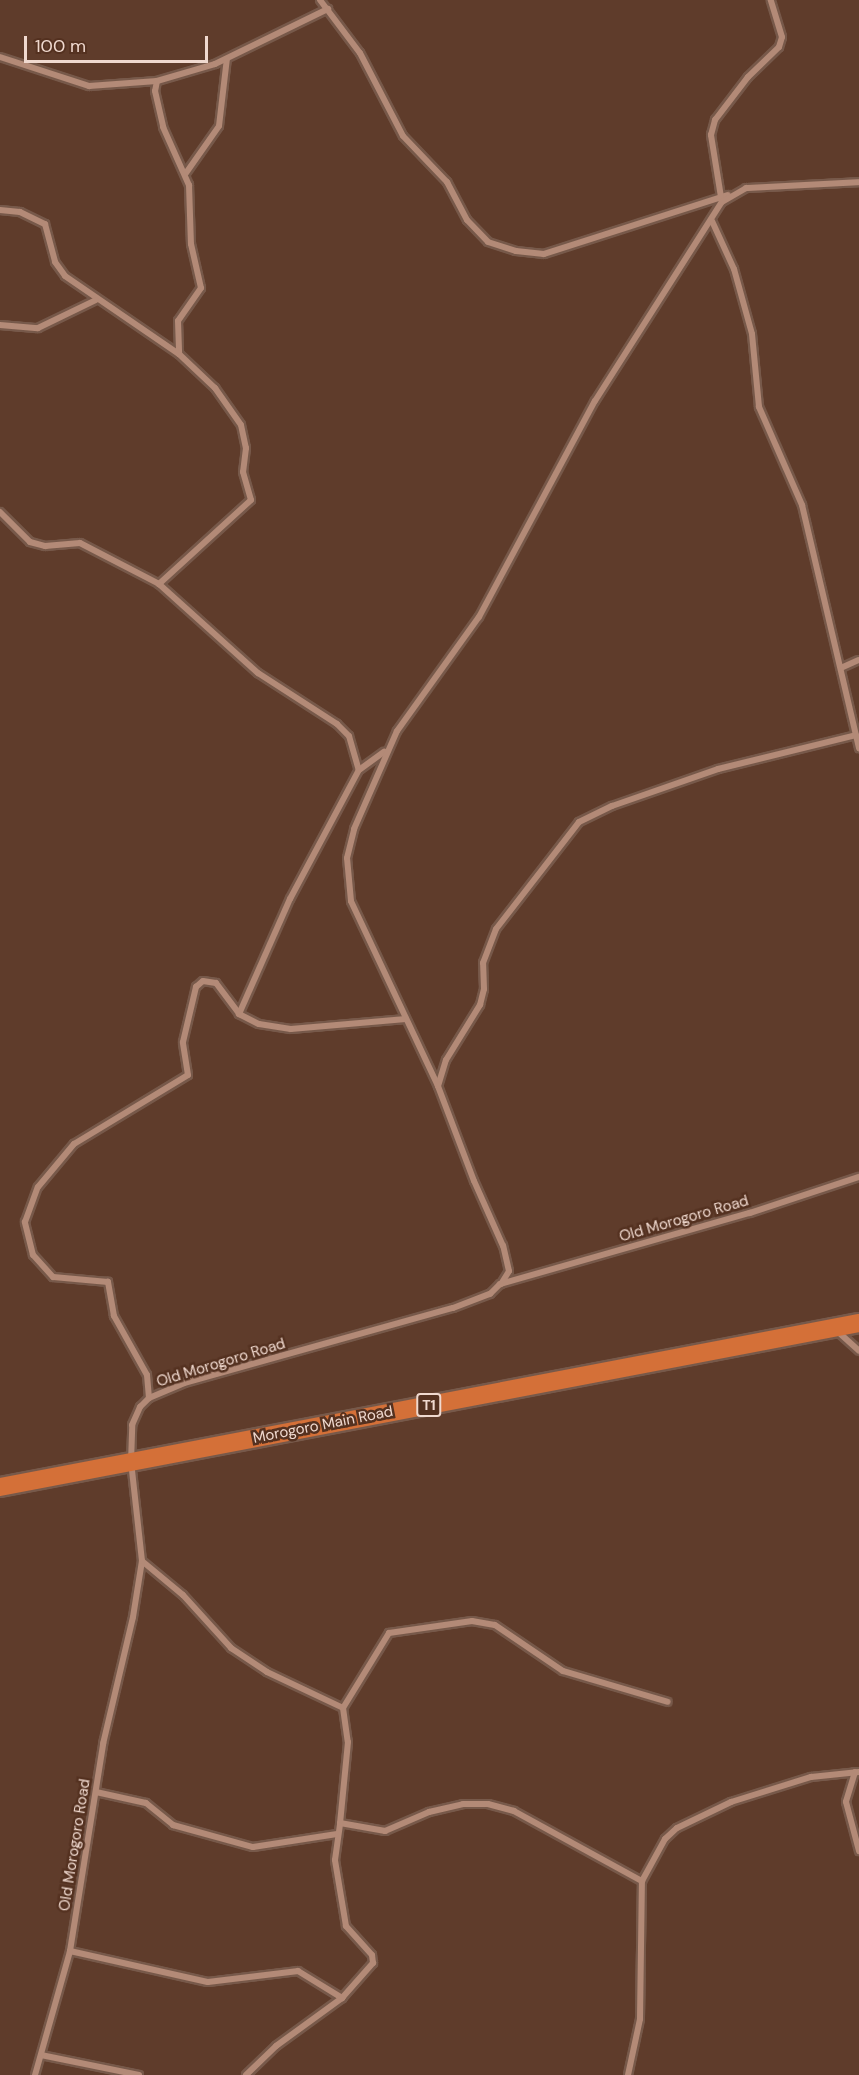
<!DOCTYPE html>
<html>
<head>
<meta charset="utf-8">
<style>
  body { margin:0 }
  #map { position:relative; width:859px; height:2075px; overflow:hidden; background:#5f3c2b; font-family:"DM Sans",sans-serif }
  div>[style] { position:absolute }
  .roads { filter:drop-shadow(2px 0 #77594a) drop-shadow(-2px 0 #77594a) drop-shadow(0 2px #77594a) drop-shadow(0 -2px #77594a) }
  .minor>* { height:6px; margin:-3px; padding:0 3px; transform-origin:3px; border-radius:3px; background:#b38a77 }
  .trunk>* { height:18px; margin:-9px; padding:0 9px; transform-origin:9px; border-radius:9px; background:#d47038 }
  span { translate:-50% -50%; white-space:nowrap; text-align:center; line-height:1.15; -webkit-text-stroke:5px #543120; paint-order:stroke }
  .shield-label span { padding:2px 4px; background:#543120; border:2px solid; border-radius:4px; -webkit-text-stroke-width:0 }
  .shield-label { font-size:14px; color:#f0d9cf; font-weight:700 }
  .street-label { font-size:15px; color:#f0d9cf }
  .scale { position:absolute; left:24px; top:36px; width:184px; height:27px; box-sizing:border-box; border:3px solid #f0d9cf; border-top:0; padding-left:8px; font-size:18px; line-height:21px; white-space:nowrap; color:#f0d9cf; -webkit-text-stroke:4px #543120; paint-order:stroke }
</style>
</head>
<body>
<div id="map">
  <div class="roads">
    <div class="minor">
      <div style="left:320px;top:0;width:66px;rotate:53deg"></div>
      <div style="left:360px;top:53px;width:93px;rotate:62.6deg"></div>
      <div style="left:403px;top:136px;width:64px;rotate:46.3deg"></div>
      <div style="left:447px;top:182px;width:43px;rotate:62.2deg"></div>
      <div style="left:467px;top:220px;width:30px;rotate:46deg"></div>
      <div style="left:488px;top:242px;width:29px;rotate:18deg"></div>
      <div style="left:516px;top:251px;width:28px;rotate:6deg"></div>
      <div style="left:544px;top:254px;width:193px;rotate:-17.8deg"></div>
      <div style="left:0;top:57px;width:94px;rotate:18deg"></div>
      <div style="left:89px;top:86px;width:68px;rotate:-4.2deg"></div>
      <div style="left:157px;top:81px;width:60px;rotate:-16.3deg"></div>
      <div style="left:215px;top:64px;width:126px;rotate:-26deg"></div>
      <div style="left:157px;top:81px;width:10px;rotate:101deg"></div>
      <div style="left:155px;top:91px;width:37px;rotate:77deg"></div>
      <div style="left:163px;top:127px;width:64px;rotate:65.9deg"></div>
      <div style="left:189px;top:185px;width:59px;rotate:88.1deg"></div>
      <div style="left:191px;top:244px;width:45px;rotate:77.2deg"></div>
      <div style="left:201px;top:288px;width:40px;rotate:124.9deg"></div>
      <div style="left:178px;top:321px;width:33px;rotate:88deg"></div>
      <div style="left:179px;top:354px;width:50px;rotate:43.4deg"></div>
      <div style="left:215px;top:388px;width:45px;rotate:54.9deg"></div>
      <div style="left:241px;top:425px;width:24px;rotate:78deg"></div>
      <div style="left:246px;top:448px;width:24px;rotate:97deg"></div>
      <div style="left:243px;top:472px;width:29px;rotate:74deg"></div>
      <div style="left:251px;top:500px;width:125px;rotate:137.6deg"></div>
      <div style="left:186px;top:173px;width:57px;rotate:-54.9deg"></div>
      <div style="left:219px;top:126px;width:68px;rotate:-83.3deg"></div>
      <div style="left:721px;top:197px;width:63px;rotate:-99.2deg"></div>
      <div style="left:711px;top:135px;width:16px;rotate:-75deg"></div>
      <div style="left:715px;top:120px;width:54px;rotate:-52.5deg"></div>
      <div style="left:748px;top:77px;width:43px;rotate:-44.1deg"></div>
      <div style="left:779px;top:47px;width:10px;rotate:-73deg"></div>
      <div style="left:782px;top:37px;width:39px;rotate:-107deg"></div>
      <div style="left:0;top:210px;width:20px;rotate:6deg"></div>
      <div style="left:20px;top:212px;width:28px;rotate:26deg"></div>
      <div style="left:45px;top:224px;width:39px;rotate:75deg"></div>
      <div style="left:55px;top:262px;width:17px;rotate:54deg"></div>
      <div style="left:65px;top:276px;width:138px;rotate:34.4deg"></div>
      <div style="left:712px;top:221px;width:53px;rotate:65.4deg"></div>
      <div style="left:734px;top:269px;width:67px;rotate:74.5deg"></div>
      <div style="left:752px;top:334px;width:73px;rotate:84.5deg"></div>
      <div style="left:759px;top:407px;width:107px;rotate:66.3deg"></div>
      <div style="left:802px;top:505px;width:250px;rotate:76.8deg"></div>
      <div style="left:0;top:325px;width:38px;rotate:5deg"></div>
      <div style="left:38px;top:328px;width:64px;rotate:-25.8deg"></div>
      <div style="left:0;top:512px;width:42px;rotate:45deg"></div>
      <div style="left:30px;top:542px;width:16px;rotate:15deg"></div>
      <div style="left:45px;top:546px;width:35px;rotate:-5deg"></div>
      <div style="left:80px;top:543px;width:89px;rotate:27.4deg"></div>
      <div style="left:159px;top:584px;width:133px;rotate:42deg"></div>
      <div style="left:258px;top:673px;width:94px;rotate:32.8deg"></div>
      <div style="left:337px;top:724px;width:17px;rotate:45deg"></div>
      <div style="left:349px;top:736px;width:35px;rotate:74deg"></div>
      <div style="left:843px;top:667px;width:17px;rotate:-24deg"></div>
      <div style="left:239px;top:1014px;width:126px;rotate:-66.1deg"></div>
      <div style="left:290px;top:899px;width:146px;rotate:-61.9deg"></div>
      <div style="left:359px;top:770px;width:31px;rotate:-36deg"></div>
      <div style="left:438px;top:1086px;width:27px;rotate:-73deg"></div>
      <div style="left:446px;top:1060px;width:65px;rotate:-58.3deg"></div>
      <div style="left:480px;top:1005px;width:16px;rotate:-76deg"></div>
      <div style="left:484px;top:989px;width:26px;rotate:-92deg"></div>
      <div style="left:483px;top:963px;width:36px;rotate:-69deg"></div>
      <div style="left:496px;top:929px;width:135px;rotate:-52.2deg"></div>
      <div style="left:579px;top:822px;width:37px;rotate:-26deg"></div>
      <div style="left:612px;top:806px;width:112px;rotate:-19.2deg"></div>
      <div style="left:718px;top:769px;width:142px;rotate:-13.8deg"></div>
      <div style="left:501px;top:1284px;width:15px;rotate:-58deg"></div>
      <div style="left:509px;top:1271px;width:26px;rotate:-103deg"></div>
      <div style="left:503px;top:1246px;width:71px;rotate:-114deg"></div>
      <div style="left:474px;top:1181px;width:102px;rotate:-110.8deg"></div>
      <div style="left:438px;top:1086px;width:204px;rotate:-115.2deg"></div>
      <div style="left:351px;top:901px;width:43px;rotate:-95.3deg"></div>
      <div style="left:347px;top:858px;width:30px;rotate:-76deg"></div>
      <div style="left:354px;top:829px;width:107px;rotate:-66.3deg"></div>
      <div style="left:397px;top:731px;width:140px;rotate:-54.3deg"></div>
      <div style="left:479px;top:617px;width:245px;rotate:-61.8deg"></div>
      <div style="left:595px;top:401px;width:236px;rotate:-57.5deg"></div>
      <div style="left:722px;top:202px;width:28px;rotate:-30deg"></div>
      <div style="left:746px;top:188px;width:113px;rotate:-3deg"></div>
      <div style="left:836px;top:1330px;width:31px;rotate:42deg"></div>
      <div style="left:149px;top:1398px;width:23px;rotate:-95deg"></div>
      <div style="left:147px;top:1375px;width:68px;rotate:-119.2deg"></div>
      <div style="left:114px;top:1316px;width:35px;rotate:-100deg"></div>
      <div style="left:108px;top:1282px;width:55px;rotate:-174.8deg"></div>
      <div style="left:53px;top:1277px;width:30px;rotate:-132deg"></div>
      <div style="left:33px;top:1255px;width:34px;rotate:-104deg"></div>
      <div style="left:25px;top:1222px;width:37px;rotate:-70deg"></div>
      <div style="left:38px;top:1187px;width:56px;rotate:-50.1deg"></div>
      <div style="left:74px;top:1144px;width:133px;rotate:-31.2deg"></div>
      <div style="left:188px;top:1075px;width:33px;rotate:-99deg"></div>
      <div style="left:183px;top:1042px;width:57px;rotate:-76.7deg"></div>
      <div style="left:196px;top:987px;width:9px;rotate:-41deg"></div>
      <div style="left:203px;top:981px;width:13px;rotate:9deg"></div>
      <div style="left:216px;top:983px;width:39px;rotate:53deg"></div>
      <div style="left:239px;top:1014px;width:22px;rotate:27deg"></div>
      <div style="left:259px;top:1024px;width:32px;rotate:9deg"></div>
      <div style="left:291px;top:1029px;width:115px;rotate:-5deg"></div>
      <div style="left:142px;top:1561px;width:53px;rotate:39.7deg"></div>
      <div style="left:183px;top:1595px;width:72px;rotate:47.8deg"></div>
      <div style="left:231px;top:1648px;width:43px;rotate:33.7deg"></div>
      <div style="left:267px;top:1672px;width:84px;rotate:25.3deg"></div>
      <div style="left:343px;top:1708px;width:34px;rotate:82deg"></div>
      <div style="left:348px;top:1742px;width:81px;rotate:95.6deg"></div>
      <div style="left:340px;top:1823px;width:46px;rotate:10.1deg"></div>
      <div style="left:385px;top:1831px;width:48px;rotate:-23.4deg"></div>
      <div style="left:429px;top:1812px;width:35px;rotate:-13deg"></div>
      <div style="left:463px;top:1804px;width:25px"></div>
      <div style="left:488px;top:1804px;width:27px;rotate:15deg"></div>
      <div style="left:514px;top:1811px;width:146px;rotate:28.7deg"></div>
      <div style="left:343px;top:1708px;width:88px;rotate:-58.5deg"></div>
      <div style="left:389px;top:1633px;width:84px;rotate:-8.2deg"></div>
      <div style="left:472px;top:1621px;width:23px;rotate:10deg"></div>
      <div style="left:495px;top:1625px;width:82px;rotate:34.1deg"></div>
      <div style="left:563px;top:1671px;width:109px;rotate:16.4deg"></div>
      <div style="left:855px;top:1772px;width:31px;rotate:107deg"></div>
      <div style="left:846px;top:1802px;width:51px;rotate:75.1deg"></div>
      <div style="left:96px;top:1792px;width:51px;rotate:12.4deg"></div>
      <div style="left:146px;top:1803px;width:35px;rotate:39deg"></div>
      <div style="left:173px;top:1825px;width:83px;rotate:15.4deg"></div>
      <div style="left:253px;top:1847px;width:85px;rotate:-8.8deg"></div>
      <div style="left:70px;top:1951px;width:141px;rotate:12.7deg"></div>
      <div style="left:208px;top:1982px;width:91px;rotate:-7deg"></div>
      <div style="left:298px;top:1971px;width:52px;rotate:31.5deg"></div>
      <div style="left:41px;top:2055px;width:100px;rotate:11.5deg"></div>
      <div style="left:35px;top:2075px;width:129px;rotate:-74.2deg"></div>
      <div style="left:70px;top:1951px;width:210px;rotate:-80.9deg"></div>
      <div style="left:103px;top:1744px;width:130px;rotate:-76.7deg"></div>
      <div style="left:133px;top:1617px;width:57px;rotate:-80.9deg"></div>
      <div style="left:142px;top:1561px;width:100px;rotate:-96.3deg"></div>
      <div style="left:131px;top:1462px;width:37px;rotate:-88deg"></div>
      <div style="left:132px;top:1425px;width:20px;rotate:-66deg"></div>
      <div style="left:140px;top:1407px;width:13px;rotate:-45deg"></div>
      <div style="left:149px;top:1398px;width:38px;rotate:-23deg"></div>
      <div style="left:184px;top:1383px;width:279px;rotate:-15.6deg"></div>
      <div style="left:453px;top:1308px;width:40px;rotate:-21deg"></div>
      <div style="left:490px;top:1294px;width:14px;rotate:-45deg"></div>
      <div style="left:500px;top:1284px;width:260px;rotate:-15.9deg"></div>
      <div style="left:750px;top:1213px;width:115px;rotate:-18.3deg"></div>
      <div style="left:246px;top:2075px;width:42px;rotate:-44deg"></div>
      <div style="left:276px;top:2046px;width:82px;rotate:-36deg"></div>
      <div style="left:342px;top:1998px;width:47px;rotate:-48.5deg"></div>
      <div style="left:373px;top:1963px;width:8px;rotate:-97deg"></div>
      <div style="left:372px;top:1955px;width:39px;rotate:-132deg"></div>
      <div style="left:346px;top:1926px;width:67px;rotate:-99.5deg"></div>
      <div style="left:335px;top:1860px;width:37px;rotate:-82deg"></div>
      <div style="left:628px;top:2075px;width:57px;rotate:-77.9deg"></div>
      <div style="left:640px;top:2019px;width:138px;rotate:-89.2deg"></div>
      <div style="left:642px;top:1881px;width:48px;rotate:-61.3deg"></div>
      <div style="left:665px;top:1839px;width:16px;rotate:-43deg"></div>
      <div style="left:677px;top:1828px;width:60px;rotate:-25.7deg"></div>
      <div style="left:731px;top:1802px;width:84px;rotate:-17.4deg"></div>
      <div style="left:811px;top:1777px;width:48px;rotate:-5.9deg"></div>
    </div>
    <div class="trunk">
      <div style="left:0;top:1487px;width:875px;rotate:-10.81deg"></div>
    </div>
  </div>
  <div class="shield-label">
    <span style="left:429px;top:1405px">T1</span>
  </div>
  <div class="street-label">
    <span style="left:684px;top:1219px;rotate:-16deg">Old Morogoro Road</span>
    <span style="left:221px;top:1363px;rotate:-17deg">Old Morogoro Road</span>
    <span style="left:323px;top:1425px;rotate:-11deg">Morogoro Main Road</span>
    <span style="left:75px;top:1845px;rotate:-81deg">Old Morogoro Road</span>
  </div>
  <div class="scale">100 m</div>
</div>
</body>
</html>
